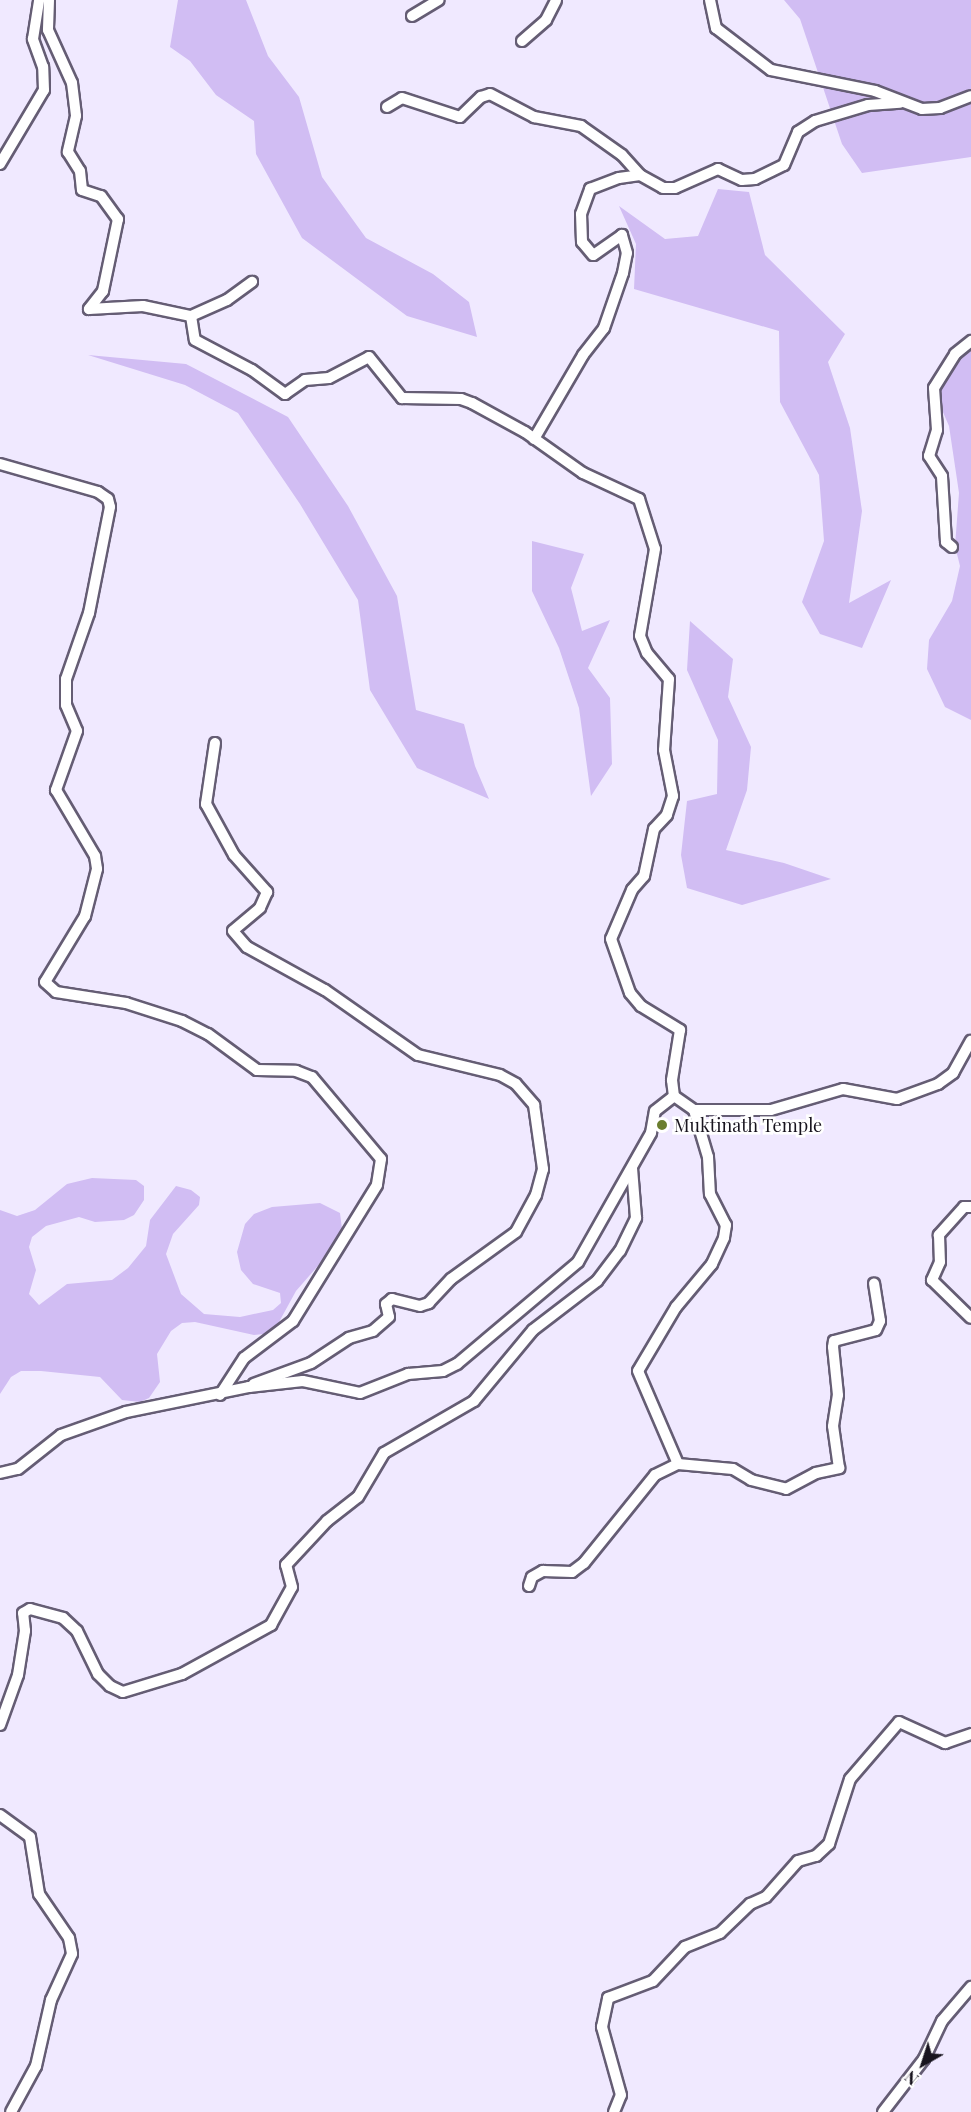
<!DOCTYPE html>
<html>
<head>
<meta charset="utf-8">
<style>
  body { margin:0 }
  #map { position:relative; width:971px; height:2112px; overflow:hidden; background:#f0e9ff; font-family:"Playfair Display",serif }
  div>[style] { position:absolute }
  .green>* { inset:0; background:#d1bdf3 }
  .roads { filter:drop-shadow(2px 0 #655d74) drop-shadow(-2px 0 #655d74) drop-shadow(0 2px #655d74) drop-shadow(0 -2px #655d74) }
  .minor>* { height:10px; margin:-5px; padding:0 5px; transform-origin:5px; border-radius:5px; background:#fff }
  .dots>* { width:16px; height:16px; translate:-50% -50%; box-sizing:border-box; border:3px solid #fff; border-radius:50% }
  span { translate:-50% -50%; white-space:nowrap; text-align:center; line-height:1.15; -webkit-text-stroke:5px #fff; paint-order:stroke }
  .poi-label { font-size:18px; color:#18141e }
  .left { translate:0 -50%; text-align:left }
  .north { position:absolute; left:893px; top:2034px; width:60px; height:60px; -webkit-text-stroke:4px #fff; paint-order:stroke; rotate:219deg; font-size:16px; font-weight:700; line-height:24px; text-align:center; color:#18141e }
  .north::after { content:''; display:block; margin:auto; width:21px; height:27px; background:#18141e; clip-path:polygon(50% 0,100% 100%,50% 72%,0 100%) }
</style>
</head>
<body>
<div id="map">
  <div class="green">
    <div style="clip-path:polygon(178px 0,246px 0,268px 56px,299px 97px,322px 177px,366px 238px,433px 274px,469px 302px,477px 337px,407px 316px,302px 238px,256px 154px,254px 121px,216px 95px,190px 61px,170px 47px)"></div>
    <div style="clip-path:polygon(784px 0,971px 0,971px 157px,862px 173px,842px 144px,800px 19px)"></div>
    <div style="clip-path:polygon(718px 189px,749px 192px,765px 255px,845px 334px,828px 362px,850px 428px,862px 511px,849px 603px,891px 580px,862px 648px,820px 634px,802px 602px,824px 541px,819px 475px,780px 402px,779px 331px,634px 289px,636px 244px,619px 206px,665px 239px,698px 236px)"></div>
    <div style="clip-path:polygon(971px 344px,971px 720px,945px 707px,927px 669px,929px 640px,952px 601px,960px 566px,955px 546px,959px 493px,949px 426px,939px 403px,941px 388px,959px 353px)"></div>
    <div style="clip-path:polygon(88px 355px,186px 364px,288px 417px,348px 506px,397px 596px,416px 710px,464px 724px,475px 766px,489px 799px,417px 768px,370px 690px,358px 600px,300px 504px,238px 413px,185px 385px)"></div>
    <div style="clip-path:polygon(532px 541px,584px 554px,571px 588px,582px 631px,610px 620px,588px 668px,610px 698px,612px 764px,591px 796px,579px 708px,559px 648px,532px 591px)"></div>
    <div style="clip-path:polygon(690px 621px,733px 659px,728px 697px,751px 747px,747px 790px,726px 850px,784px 863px,831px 879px,742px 905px,687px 888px,681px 855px,687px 801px,717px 794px,718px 740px,687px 670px)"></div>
    <div style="clip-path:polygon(92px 1178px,136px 1180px,144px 1186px,144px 1200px,134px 1215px,124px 1220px,95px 1222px,79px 1217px,46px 1226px,32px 1237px,29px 1247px,36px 1270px,29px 1294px,39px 1305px,67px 1284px,112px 1280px,128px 1268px,146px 1246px,150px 1220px,176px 1186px,191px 1190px,200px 1197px,199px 1205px,173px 1234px,166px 1254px,181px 1294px,204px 1314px,240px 1317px,273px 1310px,281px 1303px,280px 1293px,253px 1284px,241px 1270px,237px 1252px,245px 1224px,254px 1214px,272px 1207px,320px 1203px,340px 1213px,343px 1237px,296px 1291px,273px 1333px,254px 1335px,195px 1322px,182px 1323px,171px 1331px,157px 1354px,160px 1382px,149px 1398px,140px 1402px,122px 1400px,100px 1377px,41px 1371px,21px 1371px,11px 1377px,0 1394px,0 1210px,17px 1216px,35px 1210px,67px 1184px)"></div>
  </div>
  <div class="roads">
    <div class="minor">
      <div style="left:49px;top:0;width:30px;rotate:92deg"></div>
      <div style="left:48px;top:30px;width:58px;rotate:65.6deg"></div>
      <div style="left:72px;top:83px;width:33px;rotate:83deg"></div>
      <div style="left:76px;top:116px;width:37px;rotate:103deg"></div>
      <div style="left:68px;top:152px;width:22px;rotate:58deg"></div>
      <div style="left:80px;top:171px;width:19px;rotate:84deg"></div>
      <div style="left:82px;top:190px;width:20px;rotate:18deg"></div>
      <div style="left:101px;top:196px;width:29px;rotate:54deg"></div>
      <div style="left:118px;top:219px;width:74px;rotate:101.8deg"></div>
      <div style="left:103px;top:291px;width:23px;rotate:128deg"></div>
      <div style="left:710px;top:0;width:29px;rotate:78deg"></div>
      <div style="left:716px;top:28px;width:69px;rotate:37.4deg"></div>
      <div style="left:771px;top:70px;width:106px;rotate:11.4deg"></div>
      <div style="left:875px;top:91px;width:50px;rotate:21deg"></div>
      <div style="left:922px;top:109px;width:18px;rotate:-3deg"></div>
      <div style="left:940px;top:108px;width:33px;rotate:-21deg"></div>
      <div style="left:412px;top:16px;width:31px;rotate:-31deg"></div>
      <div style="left:522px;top:41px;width:32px;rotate:-41deg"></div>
      <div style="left:546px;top:20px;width:22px;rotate:-63deg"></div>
      <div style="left:387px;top:107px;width:17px;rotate:-31deg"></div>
      <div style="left:402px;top:98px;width:61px;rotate:18.1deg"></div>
      <div style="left:460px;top:117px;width:29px;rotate:-44deg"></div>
      <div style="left:481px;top:97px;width:9px;rotate:-18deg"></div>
      <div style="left:490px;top:94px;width:50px;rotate:27.6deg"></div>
      <div style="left:534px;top:117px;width:48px;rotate:10.8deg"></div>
      <div style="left:581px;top:126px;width:50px;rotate:35.3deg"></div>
      <div style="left:622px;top:155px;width:27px;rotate:48deg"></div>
      <div style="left:0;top:164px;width:86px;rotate:-59.3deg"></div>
      <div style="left:44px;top:90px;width:23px;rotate:-92deg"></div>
      <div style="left:43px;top:67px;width:30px;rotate:-110deg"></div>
      <div style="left:33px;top:39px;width:39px;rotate:-81deg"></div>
      <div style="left:89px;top:309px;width:54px;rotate:-3.2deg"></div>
      <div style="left:143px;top:306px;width:49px;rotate:11.8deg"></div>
      <div style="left:191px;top:316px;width:24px;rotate:81deg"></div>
      <div style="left:195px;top:340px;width:64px;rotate:27.8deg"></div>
      <div style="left:252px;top:370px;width:41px;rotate:36deg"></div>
      <div style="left:285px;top:394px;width:24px;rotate:-35deg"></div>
      <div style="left:305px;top:380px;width:24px;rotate:-5deg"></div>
      <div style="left:329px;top:378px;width:45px;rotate:-27.7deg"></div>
      <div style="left:369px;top:357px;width:53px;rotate:51.2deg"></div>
      <div style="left:402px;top:398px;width:59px;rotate:1deg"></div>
      <div style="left:461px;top:399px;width:12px;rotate:20deg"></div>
      <div style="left:472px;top:403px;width:60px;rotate:28.7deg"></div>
      <div style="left:525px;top:432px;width:71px;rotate:35.3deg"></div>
      <div style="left:583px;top:473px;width:62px;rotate:24.9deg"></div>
      <div style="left:639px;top:499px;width:52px;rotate:72.3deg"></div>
      <div style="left:655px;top:549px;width:88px;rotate:99.8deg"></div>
      <div style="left:640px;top:636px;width:18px;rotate:68deg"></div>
      <div style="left:647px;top:653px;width:34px;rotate:50deg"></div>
      <div style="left:669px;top:679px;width:71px;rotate:94deg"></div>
      <div style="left:664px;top:750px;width:47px;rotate:78.9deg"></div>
      <div style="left:673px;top:796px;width:20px;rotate:108deg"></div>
      <div style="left:667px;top:815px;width:19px;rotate:133deg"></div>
      <div style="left:654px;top:829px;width:48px;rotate:102deg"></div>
      <div style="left:644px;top:876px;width:18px;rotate:131deg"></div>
      <div style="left:632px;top:890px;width:53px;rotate:113.2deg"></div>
      <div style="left:611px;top:939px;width:57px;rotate:70.6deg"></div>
      <div style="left:630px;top:993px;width:17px;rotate:50deg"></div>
      <div style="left:641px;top:1006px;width:46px;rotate:31.6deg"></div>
      <div style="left:680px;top:1030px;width:51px;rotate:99.1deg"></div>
      <div style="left:672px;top:1080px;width:16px;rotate:83deg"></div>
      <div style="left:191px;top:316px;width:39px;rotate:-24deg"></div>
      <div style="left:227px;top:300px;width:31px;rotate:-36deg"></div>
      <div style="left:534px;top:439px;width:97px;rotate:-59.7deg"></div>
      <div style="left:583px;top:355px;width:34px;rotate:-52deg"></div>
      <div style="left:604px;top:328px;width:58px;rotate:-70.9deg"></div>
      <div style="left:623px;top:273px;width:20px;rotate:-79deg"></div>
      <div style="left:627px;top:253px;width:19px;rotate:-106deg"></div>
      <div style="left:622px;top:235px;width:35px;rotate:145deg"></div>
      <div style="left:593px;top:255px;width:17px;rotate:-130deg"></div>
      <div style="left:582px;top:242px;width:28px;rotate:-92deg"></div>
      <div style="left:581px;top:214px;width:27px;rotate:-70deg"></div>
      <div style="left:590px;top:189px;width:31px;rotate:-21deg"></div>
      <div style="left:619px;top:178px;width:21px;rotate:-8deg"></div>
      <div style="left:640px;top:175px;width:26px;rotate:29deg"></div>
      <div style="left:663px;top:188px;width:12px"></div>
      <div style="left:675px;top:188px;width:47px;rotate:-23.8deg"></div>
      <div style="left:718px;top:169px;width:26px;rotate:25deg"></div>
      <div style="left:742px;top:180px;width:13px;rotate:-4deg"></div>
      <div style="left:755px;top:179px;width:32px;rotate:-26deg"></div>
      <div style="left:784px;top:165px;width:36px;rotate:-67deg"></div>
      <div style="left:798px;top:132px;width:20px;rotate:-33deg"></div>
      <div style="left:815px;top:121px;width:55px;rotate:-16.8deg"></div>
      <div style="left:868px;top:105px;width:32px;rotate:-4deg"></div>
      <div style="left:0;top:464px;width:102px;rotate:15.9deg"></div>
      <div style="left:98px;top:492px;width:12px;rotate:35deg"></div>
      <div style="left:108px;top:499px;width:8px;rotate:76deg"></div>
      <div style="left:110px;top:507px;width:108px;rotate:101.2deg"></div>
      <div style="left:89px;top:613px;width:70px;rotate:109.2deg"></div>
      <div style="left:66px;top:679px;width:26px;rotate:90deg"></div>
      <div style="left:66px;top:705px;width:28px;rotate:67deg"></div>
      <div style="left:77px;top:731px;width:63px;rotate:109.6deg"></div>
      <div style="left:56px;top:790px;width:77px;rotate:59.4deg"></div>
      <div style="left:95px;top:856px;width:13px;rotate:81deg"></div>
      <div style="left:97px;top:869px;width:49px;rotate:104.3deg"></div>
      <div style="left:85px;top:916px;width:77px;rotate:121.2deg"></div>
      <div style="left:45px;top:982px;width:15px;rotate:42deg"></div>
      <div style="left:56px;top:992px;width:71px;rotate:8.9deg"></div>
      <div style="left:126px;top:1003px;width:59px;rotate:17.8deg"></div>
      <div style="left:182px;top:1021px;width:29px;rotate:27deg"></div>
      <div style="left:208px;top:1034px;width:61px;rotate:36.3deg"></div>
      <div style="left:257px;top:1070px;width:39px;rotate:1deg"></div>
      <div style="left:296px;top:1071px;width:17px;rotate:21deg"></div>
      <div style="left:312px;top:1077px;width:107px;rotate:49.9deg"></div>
      <div style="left:381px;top:1159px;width:26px;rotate:99deg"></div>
      <div style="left:377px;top:1185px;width:160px;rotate:121.7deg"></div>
      <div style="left:293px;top:1321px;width:61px;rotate:142.9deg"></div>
      <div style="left:244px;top:1358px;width:44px;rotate:123deg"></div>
      <div style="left:952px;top:547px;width:8px;rotate:-140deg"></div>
      <div style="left:946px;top:542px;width:66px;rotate:-93.5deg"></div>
      <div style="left:942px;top:476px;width:24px;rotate:-123deg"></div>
      <div style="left:929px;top:456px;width:27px;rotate:-73deg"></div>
      <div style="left:937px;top:430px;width:42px;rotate:-94.1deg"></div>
      <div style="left:934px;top:388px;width:40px;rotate:-58deg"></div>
      <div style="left:955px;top:354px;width:21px;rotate:-39deg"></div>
      <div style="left:215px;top:743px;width:62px;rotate:98.4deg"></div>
      <div style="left:206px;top:804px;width:58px;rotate:61.2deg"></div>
      <div style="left:234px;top:855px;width:50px;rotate:48.3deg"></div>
      <div style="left:267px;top:892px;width:17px;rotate:114deg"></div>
      <div style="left:260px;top:908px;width:35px;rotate:140deg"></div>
      <div style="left:233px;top:931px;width:21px;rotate:49deg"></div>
      <div style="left:247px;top:947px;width:89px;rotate:28.9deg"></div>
      <div style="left:325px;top:990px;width:113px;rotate:35deg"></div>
      <div style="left:418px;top:1055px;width:84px;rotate:13.7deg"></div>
      <div style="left:500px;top:1075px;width:18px;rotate:29deg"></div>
      <div style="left:516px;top:1084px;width:28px;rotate:49deg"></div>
      <div style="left:534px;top:1105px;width:65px;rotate:82deg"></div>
      <div style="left:543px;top:1169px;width:27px;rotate:105deg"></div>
      <div style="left:536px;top:1195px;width:42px;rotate:118.4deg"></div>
      <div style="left:516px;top:1232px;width:80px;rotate:144.1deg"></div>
      <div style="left:451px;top:1279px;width:33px;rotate:133deg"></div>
      <div style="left:429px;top:1303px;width:9px;rotate:162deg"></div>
      <div style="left:420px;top:1306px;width:29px;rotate:-166deg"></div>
      <div style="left:392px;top:1299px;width:8px;rotate:140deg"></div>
      <div style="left:386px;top:1304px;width:13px;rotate:77deg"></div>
      <div style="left:389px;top:1317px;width:21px;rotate:139deg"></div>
      <div style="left:373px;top:1331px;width:25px;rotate:164deg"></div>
      <div style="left:349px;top:1338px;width:45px;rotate:146.7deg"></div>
      <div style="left:311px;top:1363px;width:61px;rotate:159.8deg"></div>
      <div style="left:694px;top:1110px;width:49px;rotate:73.4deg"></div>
      <div style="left:708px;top:1157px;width:37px;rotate:87deg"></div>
      <div style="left:710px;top:1194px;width:35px;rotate:63deg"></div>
      <div style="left:726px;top:1225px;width:13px;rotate:99deg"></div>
      <div style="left:724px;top:1238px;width:29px;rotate:115deg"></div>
      <div style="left:712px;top:1264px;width:56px;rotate:129.9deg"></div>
      <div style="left:676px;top:1307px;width:74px;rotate:120.7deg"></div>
      <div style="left:638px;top:1371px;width:101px;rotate:66.7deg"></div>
      <div style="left:678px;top:1464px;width:55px;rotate:5.2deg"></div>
      <div style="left:733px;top:1469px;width:21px;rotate:31deg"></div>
      <div style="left:751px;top:1480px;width:36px;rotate:14deg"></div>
      <div style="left:786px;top:1489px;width:34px;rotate:-28deg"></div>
      <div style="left:816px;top:1473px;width:24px;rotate:-12deg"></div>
      <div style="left:839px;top:1468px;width:42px;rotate:-98.1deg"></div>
      <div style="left:833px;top:1426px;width:31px;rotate:-81deg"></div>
      <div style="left:838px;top:1395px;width:48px;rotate:-95.9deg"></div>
      <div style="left:833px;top:1347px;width:6px;rotate:-81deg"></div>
      <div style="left:834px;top:1341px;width:43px;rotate:-14.7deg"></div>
      <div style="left:876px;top:1330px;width:10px;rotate:-66deg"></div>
      <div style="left:880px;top:1321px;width:38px;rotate:-99deg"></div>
      <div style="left:971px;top:1207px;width:7px;rotate:180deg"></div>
      <div style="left:964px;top:1207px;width:38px;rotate:132deg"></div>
      <div style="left:939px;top:1235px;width:27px;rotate:88deg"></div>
      <div style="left:940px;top:1262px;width:20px;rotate:114deg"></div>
      <div style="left:932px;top:1280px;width:54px;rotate:44.3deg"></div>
      <div style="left:0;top:1473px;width:18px;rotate:-13deg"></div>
      <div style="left:18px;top:1469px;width:55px;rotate:-38.3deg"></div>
      <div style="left:61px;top:1435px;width:69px;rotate:-19.5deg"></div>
      <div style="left:126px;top:1412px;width:126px;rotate:-11.5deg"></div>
      <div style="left:249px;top:1387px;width:54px;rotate:-6.3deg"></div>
      <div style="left:303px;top:1381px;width:58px;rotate:11.9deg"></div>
      <div style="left:360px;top:1393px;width:52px;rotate:-21.6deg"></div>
      <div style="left:408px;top:1374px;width:35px;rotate:-5deg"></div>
      <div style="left:443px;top:1371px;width:16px;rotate:-27deg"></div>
      <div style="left:457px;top:1364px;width:158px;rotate:-40.1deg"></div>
      <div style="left:578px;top:1262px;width:148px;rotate:-60.5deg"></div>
      <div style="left:651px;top:1133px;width:22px;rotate:-80deg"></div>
      <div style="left:655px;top:1111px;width:24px;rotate:-38deg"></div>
      <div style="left:674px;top:1096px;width:24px;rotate:35deg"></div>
      <div style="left:694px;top:1110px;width:77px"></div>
      <div style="left:771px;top:1110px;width:75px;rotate:-16.3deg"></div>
      <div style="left:843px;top:1089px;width:55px;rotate:10.5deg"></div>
      <div style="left:897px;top:1099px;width:44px;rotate:-20.1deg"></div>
      <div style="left:938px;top:1084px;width:19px;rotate:-36deg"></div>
      <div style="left:953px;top:1073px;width:37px;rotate:-61deg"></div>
      <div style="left:529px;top:1586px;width:9px;rotate:-72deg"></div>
      <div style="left:532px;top:1577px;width:13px;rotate:-29deg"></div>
      <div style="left:543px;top:1571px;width:29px;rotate:2deg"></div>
      <div style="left:572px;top:1572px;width:15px;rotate:-37deg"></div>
      <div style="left:584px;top:1563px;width:113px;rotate:-51.1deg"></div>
      <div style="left:655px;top:1475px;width:25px;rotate:-26deg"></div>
      <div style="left:0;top:1725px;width:53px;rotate:-70.2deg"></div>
      <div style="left:18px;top:1675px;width:45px;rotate:-81deg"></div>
      <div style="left:25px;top:1631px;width:18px;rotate:-96deg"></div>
      <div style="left:23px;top:1613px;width:8px;rotate:-30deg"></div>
      <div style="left:30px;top:1609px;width:34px;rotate:15deg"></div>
      <div style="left:63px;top:1618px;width:19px;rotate:43deg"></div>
      <div style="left:77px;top:1631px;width:48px;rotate:64deg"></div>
      <div style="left:98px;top:1674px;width:17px;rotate:45deg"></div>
      <div style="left:110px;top:1686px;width:14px;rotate:25deg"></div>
      <div style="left:123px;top:1692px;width:62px;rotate:-17deg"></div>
      <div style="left:182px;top:1674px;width:102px;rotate:-28.8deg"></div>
      <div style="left:271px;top:1625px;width:43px;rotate:-61.1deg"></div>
      <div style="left:292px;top:1587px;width:23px;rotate:-105deg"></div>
      <div style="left:286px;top:1565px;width:60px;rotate:-47deg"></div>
      <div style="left:327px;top:1521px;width:39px;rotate:-38deg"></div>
      <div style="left:358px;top:1497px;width:51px;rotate:-59.4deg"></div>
      <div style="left:384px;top:1453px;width:104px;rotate:-30deg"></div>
      <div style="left:474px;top:1401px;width:92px;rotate:-50.3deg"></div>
      <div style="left:533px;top:1330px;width:81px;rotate:-37.4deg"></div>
      <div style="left:597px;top:1281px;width:38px;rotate:-53deg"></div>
      <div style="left:620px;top:1251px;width:37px;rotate:-64deg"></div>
      <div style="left:636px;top:1218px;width:50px;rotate:-94.6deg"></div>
      <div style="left:0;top:1815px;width:37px;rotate:36deg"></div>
      <div style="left:30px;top:1837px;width:58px;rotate:81deg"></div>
      <div style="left:39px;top:1894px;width:53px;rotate:55.7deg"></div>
      <div style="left:69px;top:1938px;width:16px;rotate:79deg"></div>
      <div style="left:72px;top:1954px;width:51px;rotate:114.5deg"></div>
      <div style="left:51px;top:2000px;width:68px;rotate:102.8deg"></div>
      <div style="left:36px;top:2066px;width:52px;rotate:118.5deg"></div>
      <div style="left:614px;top:2112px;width:18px;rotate:-68deg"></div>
      <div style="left:621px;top:2095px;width:71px;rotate:-105.6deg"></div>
      <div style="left:602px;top:2027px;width:30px;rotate:-78deg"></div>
      <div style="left:608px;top:1998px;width:48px;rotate:-20.7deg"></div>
      <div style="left:653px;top:1981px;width:47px;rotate:-46.7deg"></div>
      <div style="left:685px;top:1947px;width:38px;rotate:-22deg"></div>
      <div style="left:720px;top:1933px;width:42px;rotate:-44deg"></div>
      <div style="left:750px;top:1904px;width:17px;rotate:-24deg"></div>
      <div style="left:766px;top:1897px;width:48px;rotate:-48.4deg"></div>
      <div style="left:798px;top:1861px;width:19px;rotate:-16deg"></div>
      <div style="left:816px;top:1856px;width:18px;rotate:-43deg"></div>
      <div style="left:829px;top:1844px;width:68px;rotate:-72.1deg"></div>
      <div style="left:850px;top:1779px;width:75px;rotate:-49.3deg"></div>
      <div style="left:899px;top:1722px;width:51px;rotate:24.5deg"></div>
      <div style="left:945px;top:1743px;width:28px;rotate:-19deg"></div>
      <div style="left:883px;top:2112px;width:67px;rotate:-52.3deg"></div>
      <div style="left:924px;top:2059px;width:42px;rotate:-64.7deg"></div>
      <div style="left:942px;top:2021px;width:45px;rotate:-49.5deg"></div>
    </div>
  </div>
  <div class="dots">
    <div style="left:662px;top:1125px;background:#6b7e2e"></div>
  </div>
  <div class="poi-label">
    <span class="left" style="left:674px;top:1125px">Muktinath Temple</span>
  </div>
  <div class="north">N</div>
</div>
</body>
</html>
